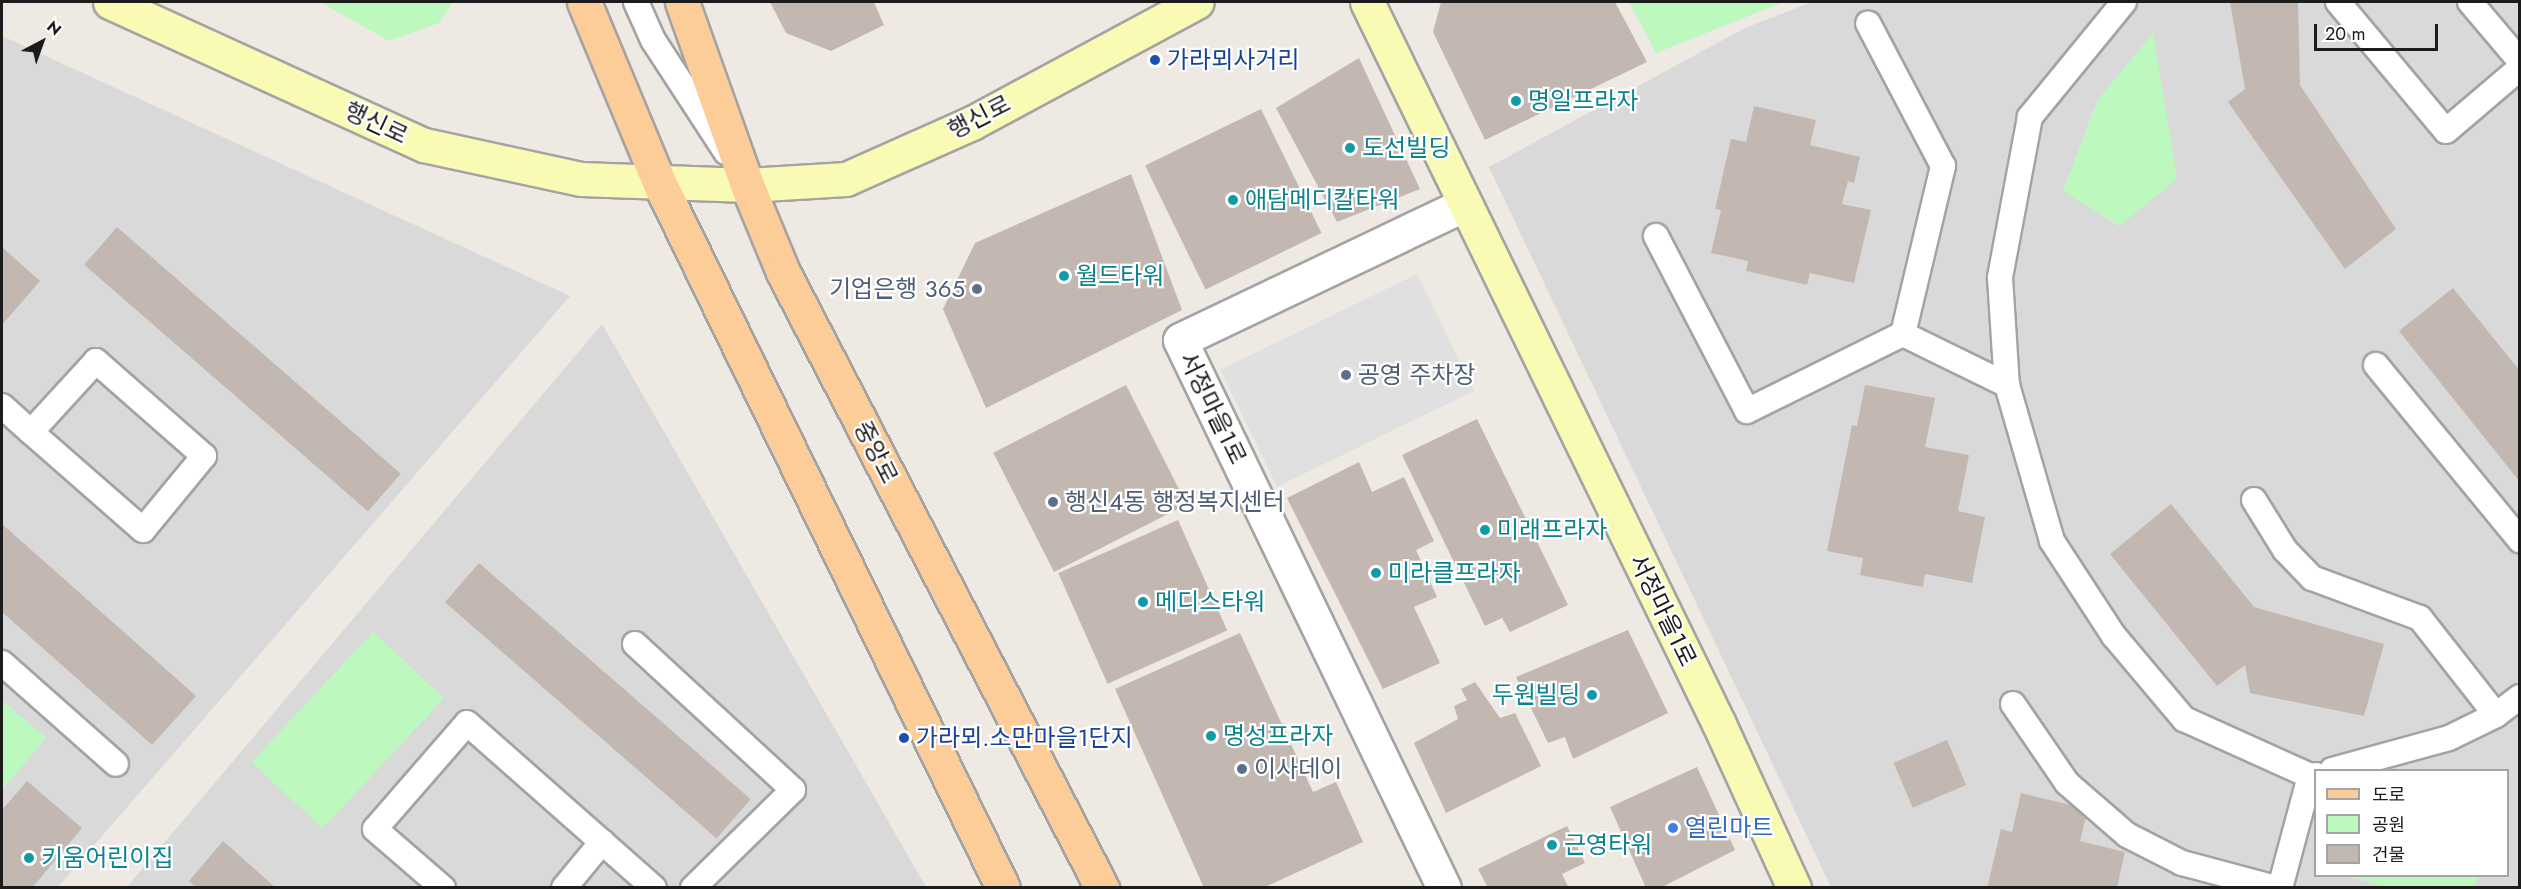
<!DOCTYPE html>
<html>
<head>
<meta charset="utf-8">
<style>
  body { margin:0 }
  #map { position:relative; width:2521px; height:889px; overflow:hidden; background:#eee9e2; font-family:Jost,"Noto Sans KR",sans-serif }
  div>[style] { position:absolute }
  .residential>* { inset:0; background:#dad9d9 }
  .park>* { inset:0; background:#bdf9bf; transform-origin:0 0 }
  .parking>* { inset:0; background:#e0e0e0; transform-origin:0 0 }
  .building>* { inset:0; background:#c2b8b1; transform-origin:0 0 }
  .roads { filter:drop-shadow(2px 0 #a3a3a3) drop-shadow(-2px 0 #a3a3a3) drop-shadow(0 2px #a3a3a3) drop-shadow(0 -2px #a3a3a3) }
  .lane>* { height:24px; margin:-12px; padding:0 12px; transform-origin:12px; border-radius:12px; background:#fff }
  .street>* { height:33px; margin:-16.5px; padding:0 16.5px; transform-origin:16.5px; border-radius:16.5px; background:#fff }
  .secondary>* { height:33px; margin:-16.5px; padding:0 16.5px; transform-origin:16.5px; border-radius:16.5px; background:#f9fab4 }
  .primary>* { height:33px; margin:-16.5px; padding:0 16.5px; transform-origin:16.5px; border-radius:16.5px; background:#fccd98 }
  .dots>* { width:16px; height:16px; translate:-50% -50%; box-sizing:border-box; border:3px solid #fff; border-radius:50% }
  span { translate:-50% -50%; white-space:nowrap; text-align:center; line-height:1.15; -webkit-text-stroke:4.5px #fff; paint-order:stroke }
  .transit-label { font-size:24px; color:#164399 }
  .left { translate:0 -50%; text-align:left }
  .culture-label { font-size:24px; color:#0d838f }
  .right { translate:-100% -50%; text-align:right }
  .street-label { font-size:24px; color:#1c1c1c }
  .service-label { font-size:24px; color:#4e5e75 }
  .shop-label { font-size:24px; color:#366cbe }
  .frame { position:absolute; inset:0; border:3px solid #1c1c1c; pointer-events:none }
  .legend { position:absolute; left:2314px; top:769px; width:195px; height:108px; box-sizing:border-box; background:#fff; border:2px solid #a4a4a4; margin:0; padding:8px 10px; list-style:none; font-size:18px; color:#1c1c1c }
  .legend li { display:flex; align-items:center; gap:12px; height:30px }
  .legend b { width:30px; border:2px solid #a4a4a4 }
  .north { position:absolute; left:12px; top:12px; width:60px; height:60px; -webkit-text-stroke:4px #fff; paint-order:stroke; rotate:41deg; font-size:16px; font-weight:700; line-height:24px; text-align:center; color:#1c1c1c }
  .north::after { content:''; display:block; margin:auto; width:21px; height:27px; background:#1c1c1c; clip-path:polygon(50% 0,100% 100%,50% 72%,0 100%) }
  .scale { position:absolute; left:2314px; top:24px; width:124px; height:27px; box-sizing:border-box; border:3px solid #1c1c1c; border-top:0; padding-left:8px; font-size:18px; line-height:21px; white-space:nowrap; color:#1c1c1c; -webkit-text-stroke:4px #fff; paint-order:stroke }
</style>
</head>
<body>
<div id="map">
  <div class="residential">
    <div style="clip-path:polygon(evenodd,1812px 2px,2519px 2px,2519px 887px,1831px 887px,1489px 167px,1745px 28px,1812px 2px,2316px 770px,2508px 770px,2508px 876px,2316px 876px,2316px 770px)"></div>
    <div style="clip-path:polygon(2px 36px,570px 296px,58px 887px,2px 888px)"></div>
    <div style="clip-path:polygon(602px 324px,926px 887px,126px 888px)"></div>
  </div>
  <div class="park">
    <div style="clip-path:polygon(320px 2px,453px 2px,439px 23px,389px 41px)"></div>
    <div style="clip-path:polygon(1629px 2px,1784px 2px,1656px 53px)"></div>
    <div style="clip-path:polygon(2153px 33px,2177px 179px,2119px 226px,2063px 191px,2097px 101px)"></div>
    <div style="left:373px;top:632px;width:97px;height:178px;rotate:43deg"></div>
    <div style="clip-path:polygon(2px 700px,46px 738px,2px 790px)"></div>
    <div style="clip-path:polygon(2347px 876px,2477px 876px,2475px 888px,2386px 887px)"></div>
  </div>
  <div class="parking">
    <div style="left:1417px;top:274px;width:130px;height:219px;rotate:64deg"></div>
  </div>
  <div class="building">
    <div style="clip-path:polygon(770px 2px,874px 2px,884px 25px,831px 51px,786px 33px)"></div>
    <div style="clip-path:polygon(1441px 2px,1615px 2px,1647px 62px,1485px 140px,1433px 32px)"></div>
    <div style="clip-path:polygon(2230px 2px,2298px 2px,2300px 85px,2396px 229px,2345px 269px,2228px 102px,2245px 89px)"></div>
    <div style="clip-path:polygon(1359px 58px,1420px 189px,1337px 222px,1276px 108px)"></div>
    <div style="clip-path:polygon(1754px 106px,1816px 120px,1810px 145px,1860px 157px,1854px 183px,1848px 181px,1842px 204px,1871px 210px,1854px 283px,1810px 273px,1807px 285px,1746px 271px,1748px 261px,1711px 253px,1721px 210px,1715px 209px,1731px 139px,1746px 142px)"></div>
    <div style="left:1261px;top:109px;width:138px;height:129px;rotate:64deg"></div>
    <div style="clip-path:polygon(1131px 174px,1182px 310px,986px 408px,943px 309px,975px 243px)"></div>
    <div style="left:117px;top:227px;width:376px;height:50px;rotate:41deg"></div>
    <div style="clip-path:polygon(2px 247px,40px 281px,2px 325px)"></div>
    <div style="clip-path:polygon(2453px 288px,2520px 371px,2520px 482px,2399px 331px)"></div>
    <div style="left:1126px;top:385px;width:134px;height:149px;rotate:63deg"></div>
    <div style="clip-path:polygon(1865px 385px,1935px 398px,1925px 447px,1969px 455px,1958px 511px,1985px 517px,1972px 583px,1925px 574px,1923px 587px,1860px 575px,1863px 558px,1827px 551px,1852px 425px,1857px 426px)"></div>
    <div style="clip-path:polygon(1477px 419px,1568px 605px,1510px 632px,1502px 618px,1485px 626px,1402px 455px)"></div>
    <div style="clip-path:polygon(1359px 462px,1372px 492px,1404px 477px,1434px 541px,1416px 550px,1437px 597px,1414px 607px,1440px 663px,1383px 689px,1287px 498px)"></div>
    <div style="clip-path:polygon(2171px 504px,2254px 607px,2384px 644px,2364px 716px,2250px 693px,2245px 665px,2217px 686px,2110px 554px)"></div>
    <div style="left:1178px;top:520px;width:121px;height:131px;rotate:66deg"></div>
    <div style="clip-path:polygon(2px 524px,196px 696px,152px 745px,2px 612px)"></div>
    <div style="left:479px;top:563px;width:360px;height:52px;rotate:41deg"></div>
    <div style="clip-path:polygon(1628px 630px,1668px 713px,1573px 759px,1565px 737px,1548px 743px,1516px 677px)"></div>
    <div style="clip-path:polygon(1240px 633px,1313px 792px,1336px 782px,1363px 842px,1263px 888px,1204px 888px,1115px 689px)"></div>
    <div style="clip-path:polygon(1475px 682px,1500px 718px,1515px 713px,1541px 766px,1446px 813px,1414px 743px,1458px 719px,1454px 706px,1467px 700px,1461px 689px)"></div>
    <div style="left:1947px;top:740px;width:49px;height:58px;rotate:67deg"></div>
    <div style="clip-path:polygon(1697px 767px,1735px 850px,1660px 888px,1646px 888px,1610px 807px)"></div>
    <div style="clip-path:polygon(27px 781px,82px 828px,32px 888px,2px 888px,2px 810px)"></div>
    <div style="clip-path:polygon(2021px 793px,2088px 809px,2080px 841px,2125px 852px,2117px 888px,1987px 888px,2001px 829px,2012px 832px)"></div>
    <div style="clip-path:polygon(1567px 826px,1585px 863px,1562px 874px,1569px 888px,1488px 888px,1478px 869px)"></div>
    <div style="clip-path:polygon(223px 841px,276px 888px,196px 888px,189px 881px)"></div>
  </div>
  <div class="roads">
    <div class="lane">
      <div style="left:636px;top:2px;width:42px;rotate:65.9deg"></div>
      <div style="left:653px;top:40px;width:134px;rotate:56.9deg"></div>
      <div style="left:2124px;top:2px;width:149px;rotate:129.3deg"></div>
      <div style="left:2030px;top:117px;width:164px;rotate:100.6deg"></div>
      <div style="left:2000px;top:278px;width:107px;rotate:86.3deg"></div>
      <div style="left:2007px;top:385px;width:162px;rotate:73.9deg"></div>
      <div style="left:2052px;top:541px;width:113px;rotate:56.9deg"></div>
      <div style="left:2114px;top:636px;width:109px;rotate:49.9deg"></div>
      <div style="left:2184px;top:719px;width:138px;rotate:24.3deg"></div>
      <div style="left:2310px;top:776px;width:6px;rotate:-9deg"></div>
      <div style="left:2338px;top:2px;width:168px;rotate:50.1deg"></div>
      <div style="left:2446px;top:131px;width:97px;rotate:-40.4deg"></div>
      <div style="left:2470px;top:2px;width:77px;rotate:49.7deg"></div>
      <div style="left:1656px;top:236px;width:197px;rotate:62.5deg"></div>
      <div style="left:1747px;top:411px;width:174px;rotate:-26.3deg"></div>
      <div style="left:1903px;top:334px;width:173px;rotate:-76.6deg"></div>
      <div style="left:1943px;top:166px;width:161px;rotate:-117.7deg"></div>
      <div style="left:1903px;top:334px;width:116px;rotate:26.1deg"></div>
      <div style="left:2376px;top:365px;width:227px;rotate:50.6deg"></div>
      <div style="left:2px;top:406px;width:39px;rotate:42deg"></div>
      <div style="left:31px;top:432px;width:149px;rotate:41.2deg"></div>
      <div style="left:143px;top:530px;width:96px;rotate:-50.5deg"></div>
      <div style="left:204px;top:456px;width:144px;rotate:-138.7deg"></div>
      <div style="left:96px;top:361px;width:96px;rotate:132.5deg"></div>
      <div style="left:2254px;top:500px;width:59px;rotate:58.2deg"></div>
      <div style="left:2285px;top:550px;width:39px;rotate:46deg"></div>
      <div style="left:2312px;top:578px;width:115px;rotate:20.3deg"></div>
      <div style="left:2420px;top:618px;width:123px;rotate:51.9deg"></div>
      <div style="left:635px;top:644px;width:215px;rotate:42.7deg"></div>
      <div style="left:793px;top:790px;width:140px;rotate:135.6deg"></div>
      <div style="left:2px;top:663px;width:152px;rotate:41.5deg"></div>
      <div style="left:2013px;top:704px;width:96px;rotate:55.6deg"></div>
      <div style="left:2067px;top:783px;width:79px;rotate:40.9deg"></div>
      <div style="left:2127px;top:835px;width:62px;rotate:27deg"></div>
      <div style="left:2182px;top:863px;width:97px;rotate:14.9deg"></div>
      <div style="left:2332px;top:770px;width:121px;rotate:-15.3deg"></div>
      <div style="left:2449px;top:738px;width:52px;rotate:-26.1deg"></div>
      <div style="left:2496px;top:715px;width:30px;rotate:-37deg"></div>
      <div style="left:443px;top:888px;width:90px;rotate:-139.1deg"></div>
      <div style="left:375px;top:829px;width:140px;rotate:-49deg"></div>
      <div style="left:467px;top:723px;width:249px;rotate:41.4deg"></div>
      <div style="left:564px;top:888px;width:60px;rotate:-50.4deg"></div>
      <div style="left:2280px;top:888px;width:116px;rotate:-75deg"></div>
    </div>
    <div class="street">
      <div style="left:1444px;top:888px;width:608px;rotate:-115.72deg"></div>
      <div style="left:1180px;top:340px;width:314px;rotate:-25.5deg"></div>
    </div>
    <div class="secondary">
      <div style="left:110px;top:2px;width:345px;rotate:24.5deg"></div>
      <div style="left:424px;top:145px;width:161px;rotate:12.2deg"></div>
      <div style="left:581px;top:179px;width:166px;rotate:2.1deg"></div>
      <div style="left:747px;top:185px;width:99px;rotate:-3.5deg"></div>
      <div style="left:846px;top:179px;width:138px;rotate:-24deg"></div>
      <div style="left:972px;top:123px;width:255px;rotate:-28.3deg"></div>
      <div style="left:1367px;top:2px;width:803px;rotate:64.01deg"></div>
      <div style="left:1719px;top:724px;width:180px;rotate:65.4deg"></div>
    </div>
    <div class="primary">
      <div style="left:584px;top:2px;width:195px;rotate:67.4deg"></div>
      <div style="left:659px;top:182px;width:785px;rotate:64.02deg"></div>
      <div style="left:682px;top:2px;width:194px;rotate:70.4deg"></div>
      <div style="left:747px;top:185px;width:94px;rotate:67.5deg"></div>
      <div style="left:783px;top:272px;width:694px;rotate:62.62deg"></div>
    </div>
  </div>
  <div class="dots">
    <div style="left:1155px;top:60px;background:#1a4fb4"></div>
    <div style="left:1516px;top:101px;background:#0f9aa8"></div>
    <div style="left:1350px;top:148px;background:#0f9aa8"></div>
    <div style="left:1233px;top:200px;background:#0f9aa8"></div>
    <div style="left:1064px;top:276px;background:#0f9aa8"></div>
    <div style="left:977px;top:289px;background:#5c6f8a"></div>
    <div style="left:1346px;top:375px;background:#5c6f8a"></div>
    <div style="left:1053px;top:502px;background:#5c6f8a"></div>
    <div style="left:1485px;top:530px;background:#0f9aa8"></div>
    <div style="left:1376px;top:573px;background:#0f9aa8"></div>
    <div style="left:1143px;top:602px;background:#0f9aa8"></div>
    <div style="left:1592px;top:695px;background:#0f9aa8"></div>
    <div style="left:1211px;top:736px;background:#0f9aa8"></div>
    <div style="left:904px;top:738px;background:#1a4fb4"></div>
    <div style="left:1242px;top:769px;background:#5c6f8a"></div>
    <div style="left:1673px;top:828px;background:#3f7fe0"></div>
    <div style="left:1552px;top:845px;background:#0f9aa8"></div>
    <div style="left:29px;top:858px;background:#0f9aa8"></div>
  </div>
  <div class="transit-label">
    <span class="left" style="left:1167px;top:60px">가라뫼사거리</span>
    <span class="left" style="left:916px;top:738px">가라뫼.소만마을1단지</span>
  </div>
  <div class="culture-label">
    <span class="left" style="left:1528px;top:101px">명일프라자</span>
    <span class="left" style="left:1362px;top:148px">도선빌딩</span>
    <span class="left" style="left:1245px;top:200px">애담메디칼타워</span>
    <span class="left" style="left:1076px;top:276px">월드타워</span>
    <span class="left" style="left:1497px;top:530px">미래프라자</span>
    <span class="left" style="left:1388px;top:573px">미라클프라자</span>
    <span class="left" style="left:1155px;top:602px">메디스타워</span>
    <span class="right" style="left:1580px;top:695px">두원빌딩</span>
    <span class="left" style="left:1223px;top:736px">명성프라자</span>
    <span class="left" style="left:1564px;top:845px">근영타워</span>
    <span class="left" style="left:41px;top:858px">키움어린이집</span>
  </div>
  <div class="street-label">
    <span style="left:979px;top:117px;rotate:-27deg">행신로</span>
    <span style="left:376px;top:123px;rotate:25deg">행신로</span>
    <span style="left:1213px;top:408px;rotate:64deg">서정마을1로</span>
    <span style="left:876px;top:452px;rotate:63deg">중앙로</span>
    <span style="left:1663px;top:610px;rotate:64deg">서정마을1로</span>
  </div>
  <div class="service-label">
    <span class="right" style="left:965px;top:289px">기업은행 365</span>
    <span class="left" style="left:1358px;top:375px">공영 주차장</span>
    <span class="left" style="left:1065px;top:502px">행신4동 행정복지센터</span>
    <span class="left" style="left:1254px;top:769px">이사데이</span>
  </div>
  <div class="shop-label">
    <span class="left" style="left:1685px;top:828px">열린마트</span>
  </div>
  <div class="frame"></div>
  <ul class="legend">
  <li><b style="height:8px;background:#fccd98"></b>도로</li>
  <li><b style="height:16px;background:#bdf9bf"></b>공원</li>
  <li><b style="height:16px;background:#c2b8b1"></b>건물</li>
  </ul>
  <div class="north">N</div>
  <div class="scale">20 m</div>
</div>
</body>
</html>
